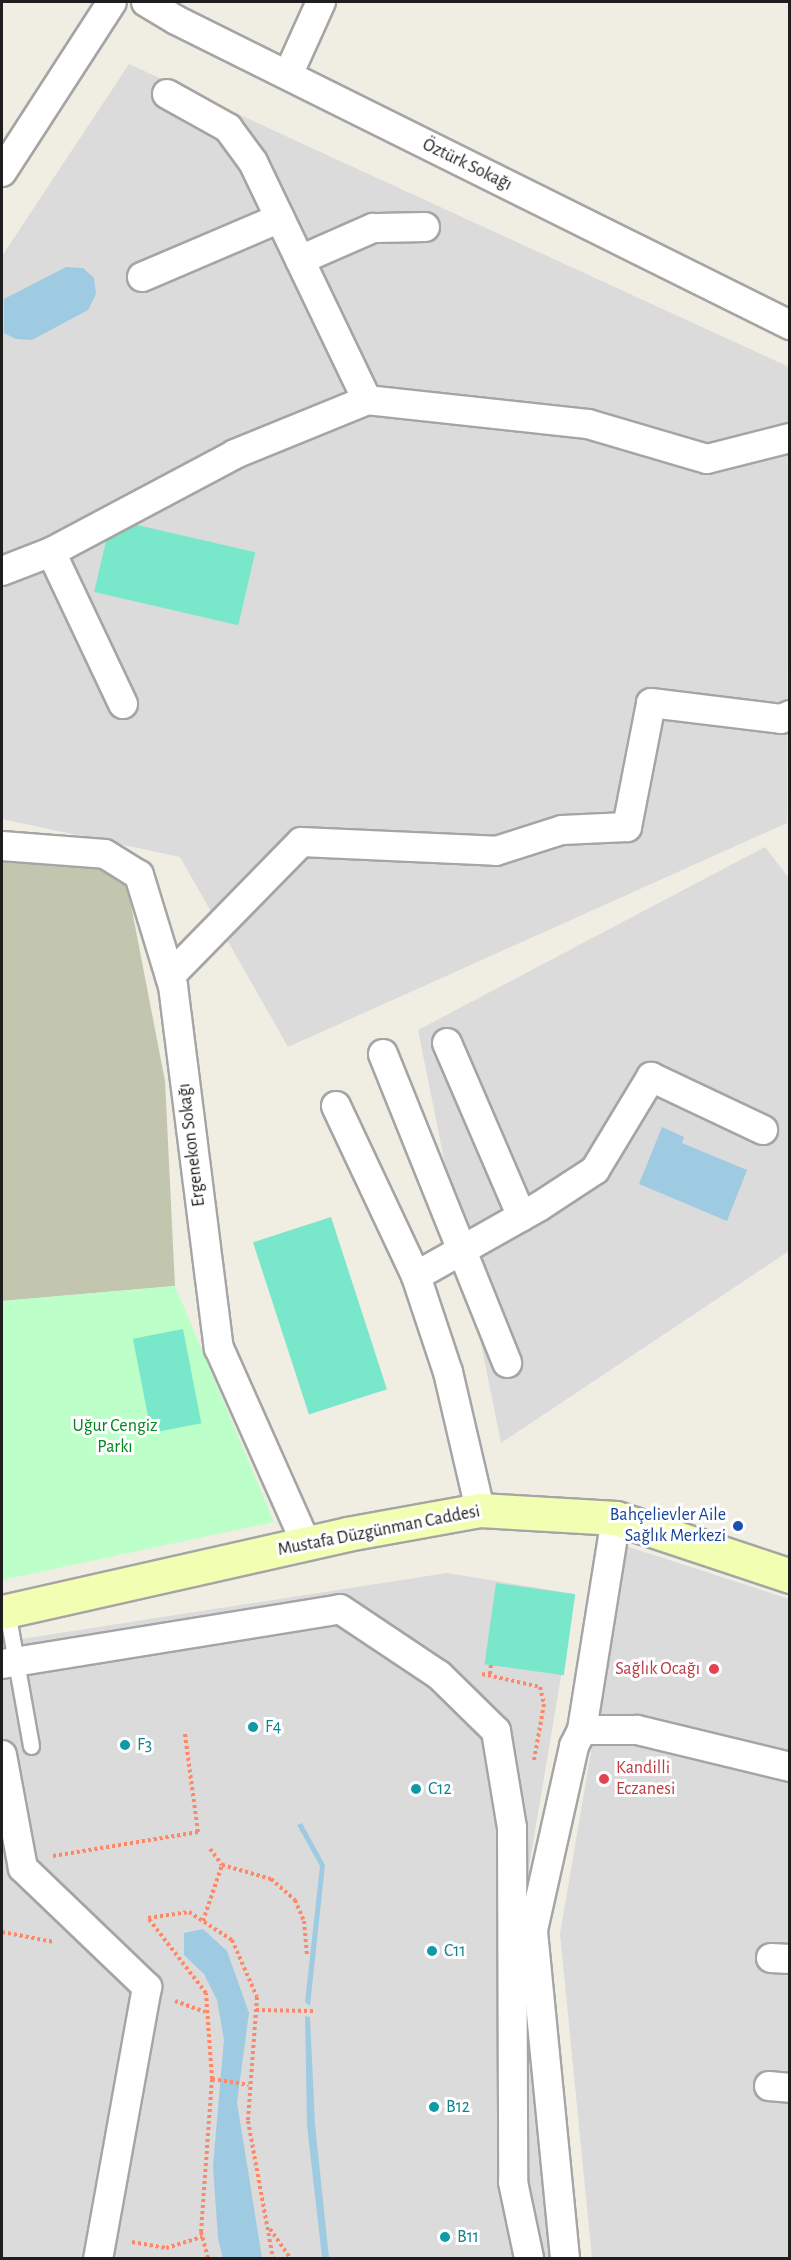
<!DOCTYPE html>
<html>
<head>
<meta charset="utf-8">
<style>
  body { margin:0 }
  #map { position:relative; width:791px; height:2260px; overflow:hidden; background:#f0ede3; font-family:"Alegreya Sans",sans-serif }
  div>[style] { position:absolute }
  .residential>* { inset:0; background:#dcdbdb }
  .construction>* { inset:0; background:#c3c6ae }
  .park>* { inset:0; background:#bcffc9 }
  .pitch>* { inset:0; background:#79e7ca; transform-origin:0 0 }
  .water>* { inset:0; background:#9fcbe2 }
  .path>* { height:4px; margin-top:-2px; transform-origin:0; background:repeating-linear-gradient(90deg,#ff8765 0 3px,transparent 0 6px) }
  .roads { filter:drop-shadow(2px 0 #a5a5a5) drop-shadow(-2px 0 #a5a5a5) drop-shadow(0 2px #a5a5a5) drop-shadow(0 -2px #a5a5a5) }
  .lane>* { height:15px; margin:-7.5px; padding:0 7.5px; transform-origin:7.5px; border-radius:7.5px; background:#fff }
  .street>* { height:28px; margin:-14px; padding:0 14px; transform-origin:14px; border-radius:14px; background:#fff }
  .secondary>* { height:33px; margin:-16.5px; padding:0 16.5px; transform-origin:16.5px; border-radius:16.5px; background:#f2ffb2 }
  .dots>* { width:16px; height:16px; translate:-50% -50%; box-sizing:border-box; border:3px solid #fff; border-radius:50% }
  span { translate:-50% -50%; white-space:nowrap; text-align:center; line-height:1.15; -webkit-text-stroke:6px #fff; paint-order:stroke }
  .street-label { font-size:18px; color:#1e1e1e }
  .park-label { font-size:18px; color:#01871c }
  .transit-label { font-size:18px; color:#164399 }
  .right { translate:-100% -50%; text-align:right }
  .health-label { font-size:18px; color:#be3a42 }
  .left { translate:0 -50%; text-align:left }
  .culture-label { font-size:18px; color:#0d838f }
  .frame { position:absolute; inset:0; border:3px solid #1e1e1e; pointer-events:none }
</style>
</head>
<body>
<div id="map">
  <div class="residential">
    <div style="clip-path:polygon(129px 64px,789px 367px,787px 823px,288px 1047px,180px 857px,2px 819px,2px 256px)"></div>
    <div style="clip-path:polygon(765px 847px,789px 878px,789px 1251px,501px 1443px,418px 1030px)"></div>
    <div style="clip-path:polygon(626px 1546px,789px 1599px,790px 2258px,592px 2258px,560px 1934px)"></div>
    <div style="clip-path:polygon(447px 1573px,575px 1594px,520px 1920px,560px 2258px,2px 2258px,2px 1642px)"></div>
  </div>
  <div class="construction">
    <div style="clip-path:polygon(2px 853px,125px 874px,165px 1081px,175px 1286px,2px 1301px)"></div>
  </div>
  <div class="park">
    <div style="clip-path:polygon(175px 1286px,274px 1522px,2px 1580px,2px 1301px)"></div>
  </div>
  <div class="pitch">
    <div style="left:111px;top:519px;width:148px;height:75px;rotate:13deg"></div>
    <div style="left:331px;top:1217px;width:181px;height:82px;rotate:72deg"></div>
    <div style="left:183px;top:1329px;width:96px;height:51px;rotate:79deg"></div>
    <div style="left:496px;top:1583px;width:80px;height:82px;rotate:8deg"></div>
  </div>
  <div class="water">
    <div style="clip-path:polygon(66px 267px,83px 268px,94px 278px,96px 294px,88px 310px,32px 340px,16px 339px,4px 333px,4px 299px)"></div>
    <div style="clip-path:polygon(662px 1127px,684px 1137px,682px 1143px,747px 1170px,727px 1221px,639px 1184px)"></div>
    <div style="clip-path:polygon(302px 1823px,325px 1865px,310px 2006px,305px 2002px,320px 1866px,297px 1825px)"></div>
    <div style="clip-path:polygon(203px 1929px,227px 1951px,249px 2013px,237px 2102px,262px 2258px,223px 2258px,218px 2239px,213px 2166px,224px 2040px,217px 2000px,204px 1974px,184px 1955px,184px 1933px)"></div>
    <div style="clip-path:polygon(305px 2016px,310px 2017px,315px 2124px,329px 2258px,322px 2258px,307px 2125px)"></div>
  </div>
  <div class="path">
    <div style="left:482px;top:1674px;width:59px;rotate:12.6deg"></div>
    <div style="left:540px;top:1687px;width:17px;rotate:77deg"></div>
    <div style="left:544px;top:1704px;width:57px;rotate:100.1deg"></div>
    <div style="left:490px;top:1674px;width:9px;rotate:-84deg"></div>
    <div style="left:210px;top:1849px;width:20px;rotate:53deg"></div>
    <div style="left:222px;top:1865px;width:51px;rotate:15.9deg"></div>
    <div style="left:271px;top:1879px;width:32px;rotate:41deg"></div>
    <div style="left:295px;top:1900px;width:23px;rotate:67deg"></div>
    <div style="left:304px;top:1921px;width:34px;rotate:85deg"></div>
    <div style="left:53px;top:1856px;width:147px;rotate:-9.4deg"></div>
    <div style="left:198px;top:1832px;width:99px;rotate:-97.6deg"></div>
    <div style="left:203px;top:1921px;width:59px;rotate:-71.3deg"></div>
    <div style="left:2px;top:1932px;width:53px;rotate:10.9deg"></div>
    <div style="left:175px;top:2001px;width:32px;rotate:20deg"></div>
    <div style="left:256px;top:2010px;width:57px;rotate:1deg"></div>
    <div style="left:212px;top:2079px;width:37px;rotate:9deg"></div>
    <div style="left:270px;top:2229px;width:35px;rotate:55deg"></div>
    <div style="left:132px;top:2242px;width:35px;rotate:10deg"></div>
    <div style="left:166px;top:2248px;width:38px;rotate:-17deg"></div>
    <div style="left:208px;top:2258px;width:27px;rotate:-105deg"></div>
    <div style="left:201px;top:2232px;width:153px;rotate:-85.9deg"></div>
    <div style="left:212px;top:2079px;width:86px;rotate:-94deg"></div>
    <div style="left:206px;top:1993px;width:95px;rotate:-127.7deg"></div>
    <div style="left:148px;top:1918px;width:41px;rotate:-8.3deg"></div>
    <div style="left:189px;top:1912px;width:51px;rotate:33.1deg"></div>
    <div style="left:232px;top:1940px;width:62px;rotate:66.3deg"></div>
    <div style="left:257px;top:1997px;width:124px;rotate:94.2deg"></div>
    <div style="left:248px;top:2121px;width:139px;rotate:79.7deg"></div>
  </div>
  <div class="roads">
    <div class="lane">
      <div style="left:7px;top:1611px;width:137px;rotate:79.9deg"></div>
    </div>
    <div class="street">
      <div style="left:146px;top:2px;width:35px;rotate:31deg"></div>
      <div style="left:176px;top:20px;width:686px;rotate:26.42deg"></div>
      <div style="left:288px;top:75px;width:80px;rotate:-65.7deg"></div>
      <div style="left:167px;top:94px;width:70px;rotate:29.1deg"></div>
      <div style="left:228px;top:128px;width:42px;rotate:53.7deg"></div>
      <div style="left:253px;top:162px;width:264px;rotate:64.4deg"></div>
      <div style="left:367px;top:400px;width:222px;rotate:6.2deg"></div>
      <div style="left:588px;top:424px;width:124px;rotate:16.4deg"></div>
      <div style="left:707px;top:459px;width:86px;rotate:-14.2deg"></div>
      <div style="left:2px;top:172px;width:202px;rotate:-57.1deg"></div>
      <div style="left:300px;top:260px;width:80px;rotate:-23.7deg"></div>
      <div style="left:373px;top:228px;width:52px;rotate:-1.1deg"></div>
      <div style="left:142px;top:277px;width:150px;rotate:-23.1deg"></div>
      <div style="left:2px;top:571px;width:53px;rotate:-21.2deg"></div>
      <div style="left:123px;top:704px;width:168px;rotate:-115.3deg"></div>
      <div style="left:51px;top:552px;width:208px;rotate:-28deg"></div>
      <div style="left:235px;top:454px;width:143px;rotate:-22.2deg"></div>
      <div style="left:2px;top:846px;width:103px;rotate:4.4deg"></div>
      <div style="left:105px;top:854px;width:40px;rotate:32deg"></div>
      <div style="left:139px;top:875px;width:116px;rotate:73deg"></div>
      <div style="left:173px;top:986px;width:365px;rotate:82.8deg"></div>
      <div style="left:219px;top:1348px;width:214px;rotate:66deg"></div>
      <div style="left:170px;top:976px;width:187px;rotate:-45.6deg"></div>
      <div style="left:301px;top:842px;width:195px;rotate:2.6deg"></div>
      <div style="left:496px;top:851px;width:69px;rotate:-17.7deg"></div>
      <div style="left:562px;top:830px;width:65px;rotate:-2.6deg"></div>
      <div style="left:627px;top:827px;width:126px;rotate:-79deg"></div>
      <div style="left:651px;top:703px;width:131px;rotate:7deg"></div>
      <div style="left:781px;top:719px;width:10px;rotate:-24deg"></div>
      <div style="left:447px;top:1043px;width:189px;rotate:66.7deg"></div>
      <div style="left:383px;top:1054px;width:333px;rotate:68.1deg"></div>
      <div style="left:336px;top:1106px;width:188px;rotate:64.8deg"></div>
      <div style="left:416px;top:1276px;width:101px;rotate:71.6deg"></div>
      <div style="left:448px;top:1372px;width:142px;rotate:76.9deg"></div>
      <div style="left:416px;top:1276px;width:142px;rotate:-29.4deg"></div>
      <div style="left:540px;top:1206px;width:66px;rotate:-33.2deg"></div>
      <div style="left:595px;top:1170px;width:109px;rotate:-58.9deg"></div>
      <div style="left:651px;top:1077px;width:124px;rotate:25.3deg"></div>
      <div style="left:2px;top:1664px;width:342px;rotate:-9.2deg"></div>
      <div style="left:340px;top:1609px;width:119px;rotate:33.7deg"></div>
      <div style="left:439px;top:1675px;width:80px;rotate:44.5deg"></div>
      <div style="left:496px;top:1731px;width:98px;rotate:80.6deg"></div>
      <div style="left:512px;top:1828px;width:354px;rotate:89.8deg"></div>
      <div style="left:513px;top:2182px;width:78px;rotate:78.1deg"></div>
      <div style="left:582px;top:1730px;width:215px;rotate:-80.9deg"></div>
      <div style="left:2px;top:1755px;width:115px;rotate:79.5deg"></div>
      <div style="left:23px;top:1868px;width:172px;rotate:43.8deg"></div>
      <div style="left:147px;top:1987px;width:275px;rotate:100.2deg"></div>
      <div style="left:771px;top:1958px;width:19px;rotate:3deg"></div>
      <div style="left:769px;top:2086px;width:21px;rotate:5deg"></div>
      <div style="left:565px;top:2258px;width:330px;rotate:-95.6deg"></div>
      <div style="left:533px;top:1930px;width:189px;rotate:-77.4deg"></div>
      <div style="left:574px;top:1746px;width:18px;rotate:-63deg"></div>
      <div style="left:582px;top:1730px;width:55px"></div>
      <div style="left:637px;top:1730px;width:157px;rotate:13.6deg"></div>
    </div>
    <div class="secondary">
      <div style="left:2px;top:1612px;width:354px;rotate:-12.7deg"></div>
      <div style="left:347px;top:1534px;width:135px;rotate:-10.2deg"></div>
      <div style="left:480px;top:1510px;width:136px;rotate:3.4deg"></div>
      <div style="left:616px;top:1518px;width:183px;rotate:18.4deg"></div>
    </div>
  </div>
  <div class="dots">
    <div style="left:738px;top:1526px;background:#1a4fb4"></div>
    <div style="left:714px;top:1669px;background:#e0444e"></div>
    <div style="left:253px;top:1727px;background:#0f9aa8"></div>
    <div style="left:125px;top:1745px;background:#0f9aa8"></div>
    <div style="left:604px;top:1779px;background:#e0444e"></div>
    <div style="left:416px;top:1789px;background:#0f9aa8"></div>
    <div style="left:432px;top:1951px;background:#0f9aa8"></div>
    <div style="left:434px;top:2107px;background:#0f9aa8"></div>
    <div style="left:445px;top:2237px;background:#0f9aa8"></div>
  </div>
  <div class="street-label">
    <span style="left:467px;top:165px;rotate:26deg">Öztürk Sokağı</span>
    <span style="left:192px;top:1145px;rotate:-97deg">Ergenekon Sokağı</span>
    <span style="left:379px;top:1531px;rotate:-11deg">Mustafa Düzgünman Caddesi</span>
  </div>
  <div class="park-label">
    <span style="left:115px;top:1437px">Uğur Cengiz<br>Parkı</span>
  </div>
  <div class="transit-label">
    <span class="right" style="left:726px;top:1526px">Bahçelievler Aile<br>Sağlık Merkezi</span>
  </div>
  <div class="health-label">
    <span class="right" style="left:700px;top:1669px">Sağlık Ocağı</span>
    <span class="left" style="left:616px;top:1779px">Kandilli<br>Eczanesi</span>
  </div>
  <div class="culture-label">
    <span class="left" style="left:265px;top:1727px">F4</span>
    <span class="left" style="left:137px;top:1745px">F3</span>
    <span class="left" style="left:428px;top:1789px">C12</span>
    <span class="left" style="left:444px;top:1951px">C11</span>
    <span class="left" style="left:446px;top:2107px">B12</span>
    <span class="left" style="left:457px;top:2237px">B11</span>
  </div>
  <div class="frame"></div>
</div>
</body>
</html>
